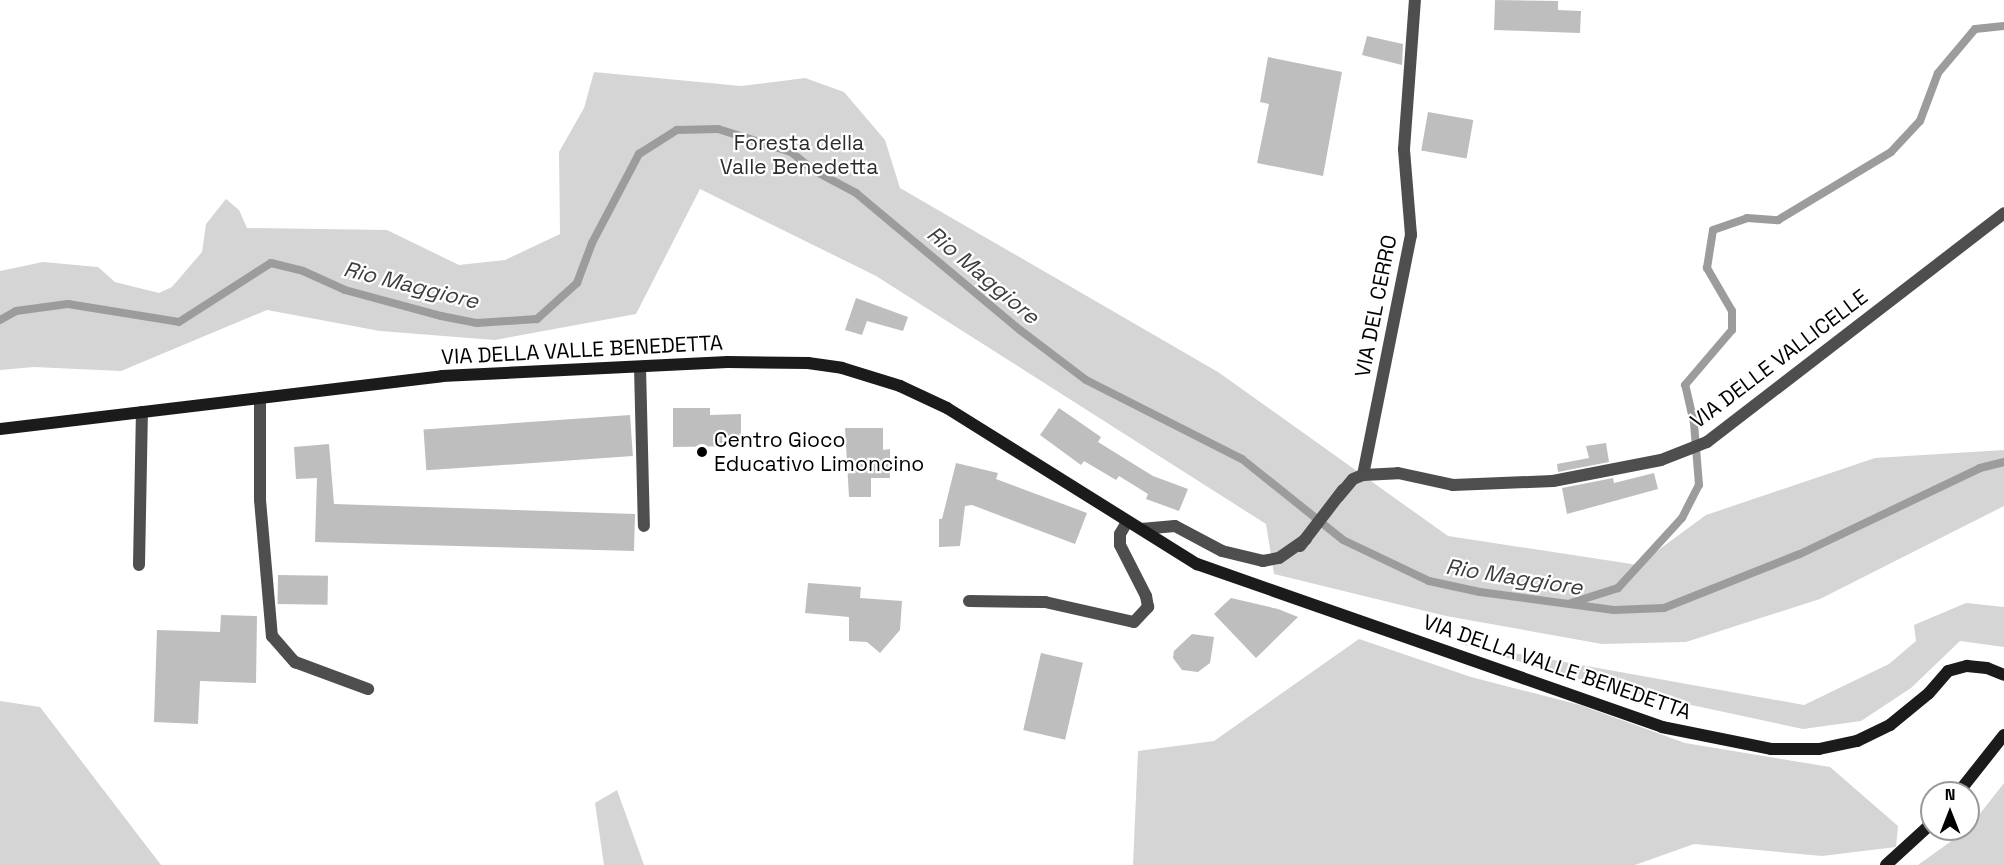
<!DOCTYPE html>
<html>
<head>
<meta charset="utf-8">
<style>
  body { margin:0 }
  #map { position:relative; width:2004px; height:865px; overflow:hidden; background:#fff; font-family:"Space Grotesk",sans-serif }
  div>[style] { position:absolute }
  .green>* { inset:0; background:#d5d5d5 }
  .stream>* { height:8px; margin:-4px; padding:0 4px; transform-origin:4px; border-radius:4px; background:#9c9c9c }
  .building>* { inset:0; background:#bebebe; transform-origin:0 0 }
  .street>* { height:12px; margin:-6px; padding:0 6px; transform-origin:6px; border-radius:6px; background:#4e4e4e }
  .secondary>* { height:12px; margin:-6px; padding:0 6px; transform-origin:6px; border-radius:6px; background:#1b1b1b }
  .street-bridge>* { height:12px; margin:-6px; padding:0 6px; transform-origin:6px; border-radius:6px; background:#4e4e4e }
  .dots>* { width:16px; height:16px; translate:-50% -50%; box-sizing:border-box; border:3px solid #fff; border-radius:50% }
  span { translate:-50% -50%; white-space:nowrap; text-align:center; line-height:1.15; -webkit-text-stroke:4.5px #fff; paint-order:stroke }
  .park-label { font-size:21px; color:#2c2c2c }
  .street-label { font-size:21px; color:#000 }
  .poi-label { font-size:21px; color:#000 }
  .left { translate:0 -50%; text-align:left }
  .water-label { font-size:22px; color:#3d3d3d; font-style:italic }
  .north { position:absolute; left:1920px; top:781px; width:60px; height:60px; box-sizing:border-box; background:#fff; border:2px solid #999; border-radius:50%; rotate:0deg; font-size:16px; font-weight:700; line-height:24px; text-align:center; color:#000 }
  .north::after { content:''; display:block; margin:auto; width:21px; height:27px; background:#000; clip-path:polygon(50% 0,100% 100%,50% 72%,0 100%) }
</style>
</head>
<body>
<div id="map">
  <div class="green">
    <div style="clip-path:polygon(594px 72px,741px 86px,805px 78px,844px 92px,885px 140px,900px 188px,1218px 372px,1448px 536px,1638px 565px,1706px 515px,1875px 458px,2004px 450px,2004px 506px,1820px 599px,1686px 642px,1602px 644px,1446px 616px,1274px 574px,1266px 524px,876px 276px,700px 189px,636px 314px,495px 340px,380px 331px,267px 310px,121px 371px,34px 367px,0 370px,0 271px,43px 262px,98px 267px,115px 282px,159px 293px,172px 287px,202px 252px,206px 224px,226px 199px,239px 210px,247px 228px,387px 230px,459px 265px,505px 260px,560px 234px,559px 152px,584px 108px)"></div>
    <div style="clip-path:polygon(1966px 603px,2004px 607px,2004px 647px,1960px 641px,1911px 688px,1861px 721px,1803px 729px,1598px 685px,1458px 643px,1804px 705px,1889px 664px,1916px 641px,1914px 625px)"></div>
    <div style="clip-path:polygon(1359px 639px,1471px 677px,1580px 705px,1685px 743px,1830px 767px,1898px 826px,1896px 847px,1822px 856px,1694px 844px,1635px 865px,1133px 865px,1138px 751px,1214px 741px)"></div>
    <div style="clip-path:polygon(0 701px,40px 707px,161px 865px,0 865px)"></div>
    <div style="clip-path:polygon(2004px 783px,2004px 865px,1918px 865px,1968px 829px)"></div>
    <div style="clip-path:polygon(617px 790px,644px 865px,604px 865px,595px 803px)"></div>
  </div>
  <div class="stream">
    <div style="left:0;top:320px;width:18px;rotate:-29deg"></div>
    <div style="left:16px;top:311px;width:52px;rotate:-7.7deg"></div>
    <div style="left:68px;top:304px;width:112px;rotate:9.2deg"></div>
    <div style="left:179px;top:322px;width:109px;rotate:-32.7deg"></div>
    <div style="left:271px;top:263px;width:33px;rotate:14deg"></div>
    <div style="left:303px;top:271px;width:46px;rotate:24.3deg"></div>
    <div style="left:345px;top:290px;width:99px;rotate:15.2deg"></div>
    <div style="left:441px;top:316px;width:37px;rotate:11deg"></div>
    <div style="left:477px;top:323px;width:60px;rotate:-3.8deg"></div>
    <div style="left:537px;top:319px;width:54px;rotate:-42deg"></div>
    <div style="left:577px;top:283px;width:43px;rotate:-69.4deg"></div>
    <div style="left:592px;top:243px;width:101px;rotate:-62.2deg"></div>
    <div style="left:639px;top:154px;width:45px;rotate:-32.3deg"></div>
    <div style="left:677px;top:130px;width:41px;rotate:-1.4deg"></div>
    <div style="left:718px;top:129px;width:77px;rotate:17.5deg"></div>
    <div style="left:791px;top:152px;width:28px;rotate:39deg"></div>
    <div style="left:813px;top:170px;width:49px;rotate:28.1deg"></div>
    <div style="left:856px;top:193px;width:214px;rotate:39.9deg"></div>
    <div style="left:1020px;top:330px;width:83px;rotate:37.1deg"></div>
    <div style="left:1086px;top:380px;width:175px;rotate:26.9deg"></div>
    <div style="left:1242px;top:459px;width:129px;rotate:38.7deg"></div>
    <div style="left:1343px;top:540px;width:95px;rotate:25.5deg"></div>
    <div style="left:1429px;top:581px;width:52px;rotate:12.2deg"></div>
    <div style="left:1480px;top:592px;width:135px;rotate:7.7deg"></div>
    <div style="left:1614px;top:610px;width:50px;rotate:-2.3deg"></div>
    <div style="left:1664px;top:608px;width:146px;rotate:-21.7deg"></div>
    <div style="left:1800px;top:554px;width:199px;rotate:-25.5deg"></div>
    <div style="left:1980px;top:468px;width:25px;rotate:-14deg"></div>
    <div style="left:1571px;top:603px;width:49px;rotate:-17.7deg"></div>
    <div style="left:1618px;top:588px;width:95px;rotate:-47.6deg"></div>
    <div style="left:1682px;top:518px;width:37px;rotate:-63deg"></div>
    <div style="left:1699px;top:485px;width:62px;rotate:-94.6deg"></div>
    <div style="left:1694px;top:423px;width:39px;rotate:-103deg"></div>
    <div style="left:1685px;top:385px;width:72px;rotate:-49.5deg"></div>
    <div style="left:1732px;top:330px;width:19px;rotate:-90deg"></div>
    <div style="left:1732px;top:311px;width:50px;rotate:-120.2deg"></div>
    <div style="left:1707px;top:268px;width:38px;rotate:-81deg"></div>
    <div style="left:1713px;top:230px;width:36px;rotate:-19deg"></div>
    <div style="left:1747px;top:218px;width:31px;rotate:4deg"></div>
    <div style="left:1778px;top:220px;width:132px;rotate:-31deg"></div>
    <div style="left:1891px;top:152px;width:42px;rotate:-46.9deg"></div>
    <div style="left:1920px;top:121px;width:51px;rotate:-69.4deg"></div>
    <div style="left:1938px;top:73px;width:57px;rotate:-49.9deg"></div>
    <div style="left:1975px;top:29px;width:29px;rotate:-6deg"></div>
  </div>
  <div class="building">
    <div style="clip-path:polygon(1495px 0,1558px 1px,1558px 10px,1581px 11px,1580px 33px,1494px 30px)"></div>
    <div style="clip-path:polygon(1367px 36px,1403px 44px,1402px 65px,1362px 55px)"></div>
    <div style="clip-path:polygon(1268px 57px,1342px 72px,1323px 176px,1257px 163px,1269px 104px,1260px 102px)"></div>
    <div style="left:1428px;top:112px;width:46px;height:39px;rotate:10deg"></div>
    <div style="clip-path:polygon(856px 298px,908px 317px,903px 331px,867px 321px,862px 335px,845px 330px)"></div>
    <div style="clip-path:polygon(673px 408px,710px 408px,710px 415px,741px 414px,741px 446px,673px 447px)"></div>
    <div style="clip-path:polygon(1059px 408px,1101px 437px,1098px 442px,1153px 476px,1188px 489px,1179px 511px,1146px 499px,1148px 494px,1119px 476px,1116px 480px,1084px 461px,1081px 465px,1040px 435px)"></div>
    <div style="left:630px;top:415px;width:41px;height:207px;rotate:86deg"></div>
    <div style="clip-path:polygon(845px 428px,883px 428px,883px 450px,890px 449px,890px 478px,871px 478px,871px 497px,849px 497px)"></div>
    <div style="clip-path:polygon(1606px 443px,1609px 462px,1558px 472px,1557px 464px,1589px 458px,1586px 446px)"></div>
    <div style="clip-path:polygon(329px 444px,334px 504px,635px 514px,634px 551px,315px 542px,317px 478px,296px 479px,294px 447px)"></div>
    <div style="clip-path:polygon(956px 463px,998px 473px,996px 479px,1087px 513px,1075px 544px,972px 505px,965px 506px,960px 546px,939px 547px,939px 519px,942px 519px)"></div>
    <div style="clip-path:polygon(1654px 473px,1658px 489px,1567px 514px,1562px 488px,1613px 478px,1614px 483px)"></div>
    <div style="left:278px;top:575px;width:50px;height:29px;rotate:1deg"></div>
    <div style="clip-path:polygon(808px 583px,861px 587px,860px 598px,902px 601px,900px 630px,880px 653px,867px 642px,849px 641px,849px 617px,805px 613px)"></div>
    <div style="clip-path:polygon(1231px 598px,1278px 609px,1298px 617px,1256px 658px,1214px 614px)"></div>
    <div style="clip-path:polygon(221px 615px,257px 616px,256px 683px,200px 681px,198px 724px,154px 722px,157px 630px,220px 632px)"></div>
    <div style="clip-path:polygon(1192px 634px,1214px 637px,1210px 663px,1198px 672px,1182px 670px,1173px 658px,1174px 651px)"></div>
    <div style="left:1041px;top:653px;width:43px;height:79px;rotate:13deg"></div>
  </div>
  <div class="street">
    <div style="left:640px;top:367px;width:159px;rotate:88.6deg"></div>
    <div style="left:260px;top:398px;width:102px;rotate:90deg"></div>
    <div style="left:260px;top:500px;width:137px;rotate:85deg"></div>
    <div style="left:272px;top:636px;width:35px;rotate:49deg"></div>
    <div style="left:295px;top:662px;width:78px;rotate:20.3deg"></div>
    <div style="left:1363px;top:475px;width:245px;rotate:-78.7deg"></div>
    <div style="left:1411px;top:235px;width:86px;rotate:-94.7deg"></div>
    <div style="left:1404px;top:149px;width:149px;rotate:-85.8deg"></div>
    <div style="left:1338px;top:497px;width:23px;rotate:-50deg"></div>
    <div style="left:1353px;top:479px;width:11px;rotate:-22deg"></div>
    <div style="left:1363px;top:475px;width:35px;rotate:-3deg"></div>
    <div style="left:1398px;top:473px;width:56px;rotate:12.3deg"></div>
    <div style="left:1453px;top:485px;width:100px;rotate:-2.3deg"></div>
    <div style="left:1553px;top:481px;width:110px;rotate:-11deg"></div>
    <div style="left:1661px;top:460px;width:49px;rotate:-21.4deg"></div>
    <div style="left:1707px;top:442px;width:375px;rotate:-37.6deg"></div>
    <div style="left:1141px;top:529px;width:34px;rotate:-5deg"></div>
    <div style="left:1175px;top:526px;width:53px;rotate:28deg"></div>
    <div style="left:1222px;top:551px;width:42px;rotate:13.7deg"></div>
    <div style="left:1263px;top:561px;width:16px;rotate:-11deg"></div>
    <div style="left:1279px;top:558px;width:33px;rotate:-35deg"></div>
    <div style="left:139px;top:565px;width:153px;rotate:-88.9deg"></div>
    <div style="left:969px;top:601px;width:76px;rotate:0.8deg"></div>
    <div style="left:1045px;top:602px;width:91px;rotate:12.7deg"></div>
    <div style="left:1134px;top:622px;width:21px;rotate:-47deg"></div>
    <div style="left:1148px;top:607px;width:11px;rotate:-100deg"></div>
    <div style="left:1146px;top:596px;width:57px;rotate:-117deg"></div>
    <div style="left:1120px;top:545px;width:11px;rotate:-90deg"></div>
    <div style="left:1120px;top:534px;width:14px;rotate:-60deg"></div>
  </div>
  <div class="secondary">
    <div style="left:0;top:429px;width:445px;rotate:-6.8deg"></div>
    <div style="left:442px;top:376px;width:286px;rotate:-2.8deg"></div>
    <div style="left:728px;top:362px;width:80px;rotate:0.7deg"></div>
    <div style="left:808px;top:363px;width:34px;rotate:8deg"></div>
    <div style="left:842px;top:368px;width:61px;rotate:17.2deg"></div>
    <div style="left:900px;top:386px;width:52px;rotate:25.1deg"></div>
    <div style="left:947px;top:408px;width:295px;rotate:32deg"></div>
    <div style="left:1197px;top:564px;width:493px;rotate:19.3deg"></div>
    <div style="left:1662px;top:727px;width:111px;rotate:11.4deg"></div>
    <div style="left:1771px;top:749px;width:48px"></div>
    <div style="left:1819px;top:749px;width:39px;rotate:-12deg"></div>
    <div style="left:1857px;top:741px;width:37px;rotate:-26deg"></div>
    <div style="left:1890px;top:725px;width:50px;rotate:-39.4deg"></div>
    <div style="left:1929px;top:693px;width:29px;rotate:-49deg"></div>
    <div style="left:1948px;top:671px;width:20px;rotate:-15deg"></div>
    <div style="left:1967px;top:666px;width:20px;rotate:6deg"></div>
    <div style="left:1987px;top:668px;width:18px;rotate:22deg"></div>
    <div style="left:1958px;top:793px;width:74px;rotate:-51.6deg"></div>
    <div style="left:1886px;top:865px;width:62px;rotate:-42.4deg"></div>
  </div>
  <div class="street-bridge">
    <div style="left:1300px;top:546px;width:71px;rotate:-52.5deg"></div>
  </div>
  <div class="dots">
    <div style="left:702px;top:452px;background:#000"></div>
  </div>
  <div class="park-label">
    <span style="left:799px;top:155px">Foresta della<br>Valle Benedetta</span>
  </div>
  <div class="street-label">
    <span style="left:1376px;top:306px;rotate:-79deg">VIA DEL CERRO</span>
    <span style="left:582px;top:350px;rotate:-3deg">VIA DELLA VALLE BENEDETTA</span>
    <span style="left:1779px;top:359px;rotate:-37deg">VIA DELLE VALLICELLE</span>
    <span style="left:1557px;top:667px;rotate:19deg">VIA DELLA VALLE BENEDETTA</span>
  </div>
  <div class="poi-label">
    <span class="left" style="left:714px;top:452px">Centro Gioco<br>Educativo Limoncino</span>
  </div>
  <div class="water-label">
    <span style="left:983px;top:275px;rotate:40deg">Rio Maggiore</span>
    <span style="left:411px;top:285px;rotate:14deg">Rio Maggiore</span>
    <span style="left:1514px;top:577px;rotate:9deg">Rio Maggiore</span>
  </div>
  <div class="north">N</div>
</div>
</body>
</html>
